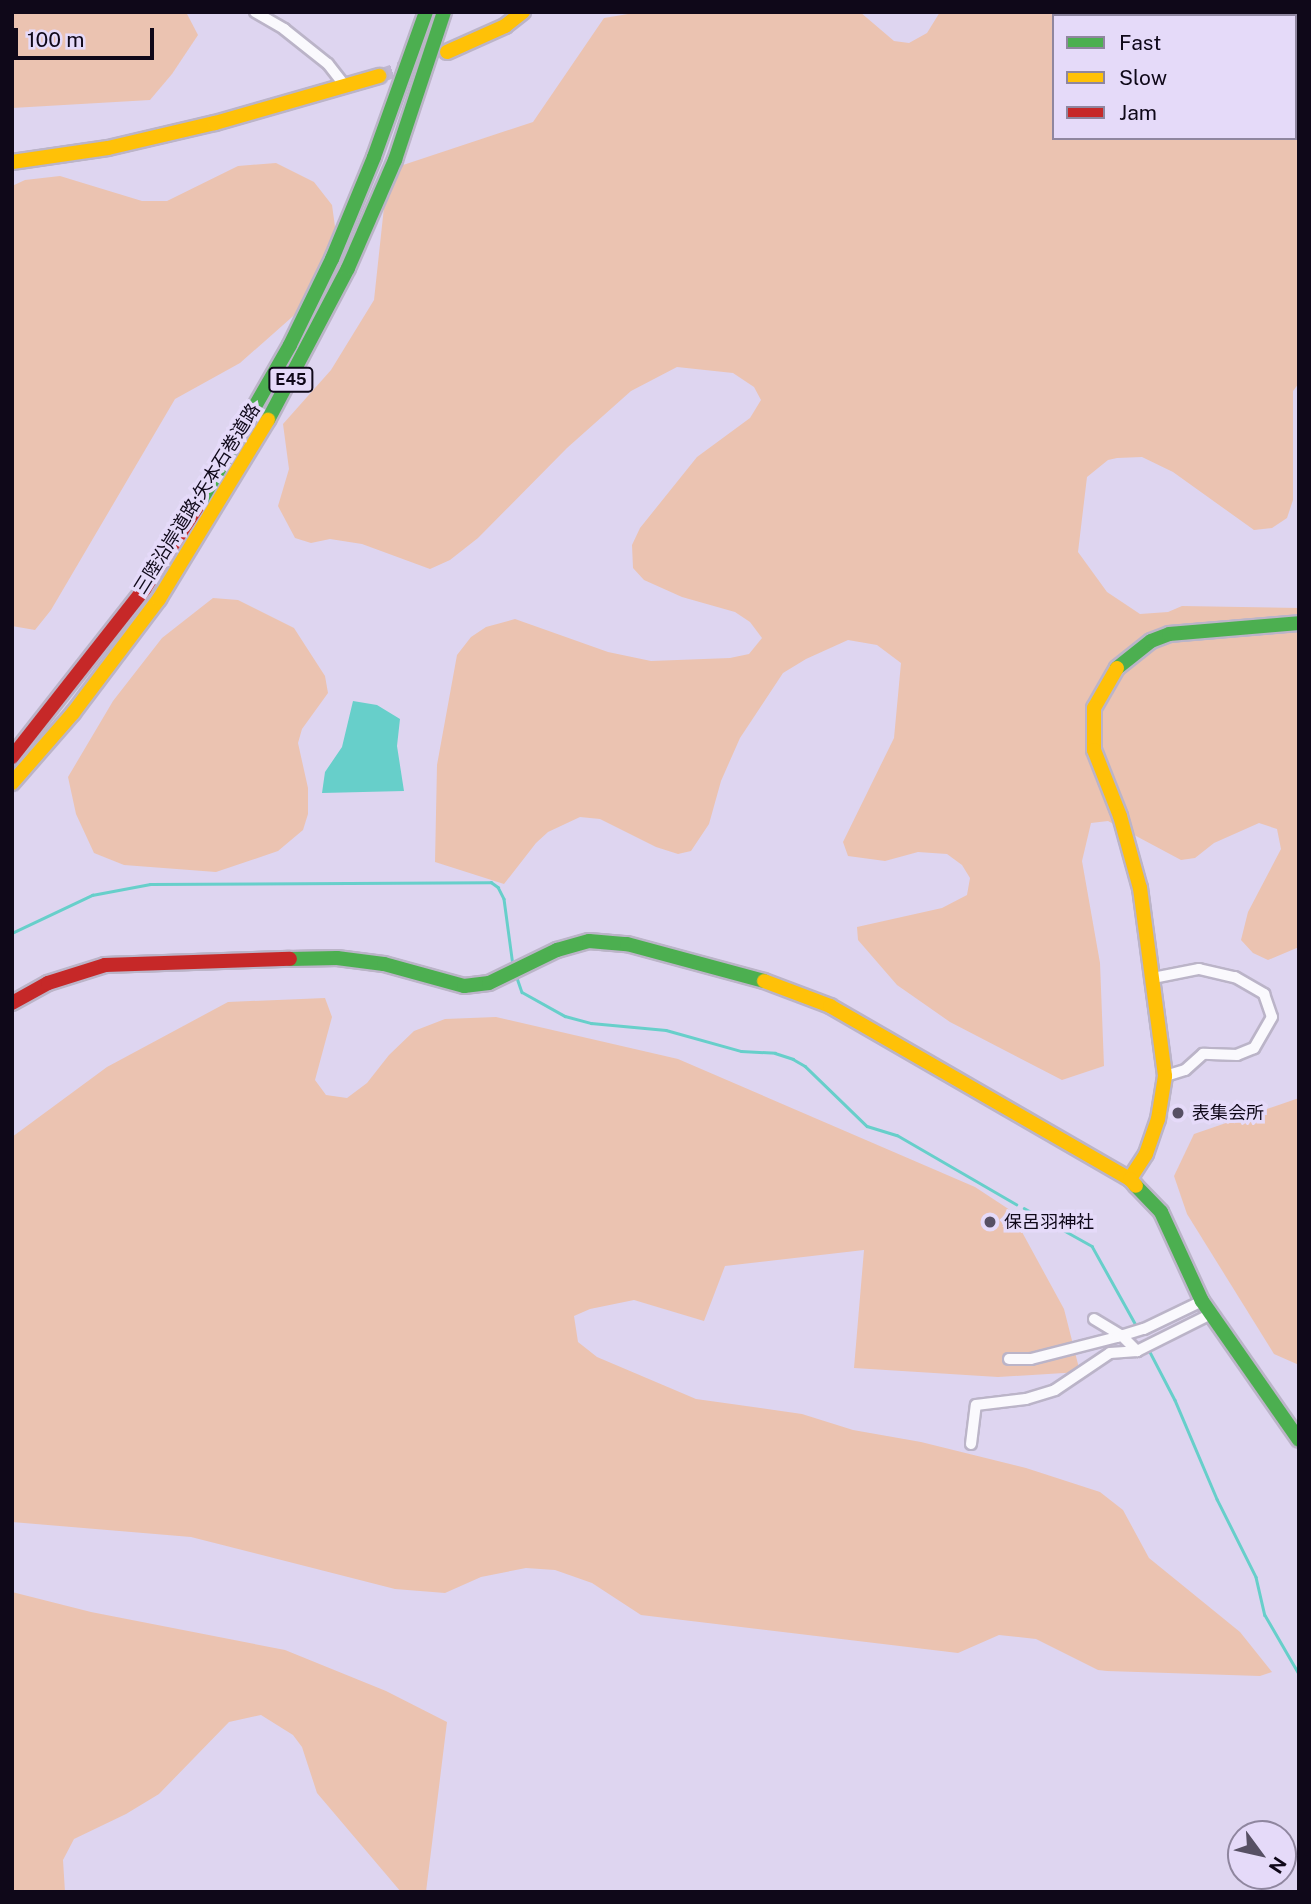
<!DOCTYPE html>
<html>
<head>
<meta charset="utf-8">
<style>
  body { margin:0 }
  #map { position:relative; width:1311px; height:1904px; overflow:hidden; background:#ded5f0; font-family:"Public Sans","Noto Sans JP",sans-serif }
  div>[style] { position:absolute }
  .green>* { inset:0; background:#ebc3b1 }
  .water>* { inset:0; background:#67cfca }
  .stream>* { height:2.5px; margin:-1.25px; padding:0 1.25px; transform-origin:1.25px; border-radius:1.25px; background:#67cfca }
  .secondary-tunnel>* { height:14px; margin-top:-7px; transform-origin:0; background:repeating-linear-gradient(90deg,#bfb6d0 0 14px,transparent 0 21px) }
  .roads { filter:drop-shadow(2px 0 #bbb4c8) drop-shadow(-2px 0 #bbb4c8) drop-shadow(0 2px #bbb4c8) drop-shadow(0 -2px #bbb4c8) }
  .street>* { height:10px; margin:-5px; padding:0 5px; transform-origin:5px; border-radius:5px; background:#faf9fd }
  .fast>* { height:14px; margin:-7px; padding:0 7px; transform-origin:7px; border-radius:7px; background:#4caf50 }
  .slow>* { height:14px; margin:-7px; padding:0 7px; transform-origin:7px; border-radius:7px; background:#ffc107 }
  .jam>* { height:14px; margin:-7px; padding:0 7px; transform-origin:7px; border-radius:7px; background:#c62828 }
  .dots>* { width:19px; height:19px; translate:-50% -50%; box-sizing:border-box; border:4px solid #e5daf9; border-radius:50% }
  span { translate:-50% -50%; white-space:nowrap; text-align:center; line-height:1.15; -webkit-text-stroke:7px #e5daf9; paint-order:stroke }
  .shield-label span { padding:2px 5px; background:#e5daf9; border:2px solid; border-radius:5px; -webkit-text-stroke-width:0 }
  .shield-label { font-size:16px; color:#0f0819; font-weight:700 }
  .street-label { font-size:18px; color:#0f0819 }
  .poi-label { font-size:18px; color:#0f0819 }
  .left { translate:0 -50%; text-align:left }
  .frame { position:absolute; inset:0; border:14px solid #0f0819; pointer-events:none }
  .legend { position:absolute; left:1052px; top:14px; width:245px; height:126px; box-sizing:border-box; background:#e5daf9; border:2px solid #8f869f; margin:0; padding:9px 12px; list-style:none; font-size:21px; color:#0f0819 }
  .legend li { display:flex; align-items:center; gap:14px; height:35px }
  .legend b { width:35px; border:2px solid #8f869f }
  .north { position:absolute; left:1227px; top:1820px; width:70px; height:70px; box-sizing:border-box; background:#e5daf9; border:2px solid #8f869f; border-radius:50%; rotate:123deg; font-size:19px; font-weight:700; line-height:28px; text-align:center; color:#0f0819 }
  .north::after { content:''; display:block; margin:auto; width:24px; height:32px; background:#575064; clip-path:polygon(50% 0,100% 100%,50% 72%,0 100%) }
  .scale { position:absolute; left:14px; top:28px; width:140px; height:32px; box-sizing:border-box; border:4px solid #0f0819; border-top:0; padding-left:9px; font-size:21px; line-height:24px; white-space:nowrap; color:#0f0819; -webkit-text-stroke:5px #e5daf9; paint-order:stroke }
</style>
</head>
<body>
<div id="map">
  <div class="green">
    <div style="clip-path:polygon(12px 12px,186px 12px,198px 35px,172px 74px,150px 100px,12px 108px)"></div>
    <div style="clip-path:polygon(evenodd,640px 12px,860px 12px,894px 41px,909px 43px,927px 33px,940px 12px,1299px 12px,1299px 383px,1293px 391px,1293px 500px,1287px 518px,1272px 528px,1254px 530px,1173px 472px,1142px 457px,1117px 458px,1108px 460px,1087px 477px,1078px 552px,1107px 592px,1140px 614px,1168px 612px,1182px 606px,1299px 608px,1299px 947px,1268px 960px,1253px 953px,1241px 940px,1248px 912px,1281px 849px,1277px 829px,1259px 823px,1214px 843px,1195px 858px,1181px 860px,1108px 821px,1091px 823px,1082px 861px,1100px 963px,1104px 1066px,1062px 1080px,950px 1022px,897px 985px,858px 940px,857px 927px,942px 908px,967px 895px,970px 878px,962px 865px,947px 854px,918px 852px,885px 861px,848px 856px,843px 842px,894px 738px,901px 663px,877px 645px,848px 640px,806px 659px,783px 673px,740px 738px,721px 781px,709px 824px,691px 851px,678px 854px,656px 847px,600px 819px,580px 817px,548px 832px,536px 843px,504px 884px,435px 862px,437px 765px,457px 655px,471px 637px,486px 627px,515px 619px,608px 652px,651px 661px,730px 658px,749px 654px,762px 638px,750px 622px,735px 612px,682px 597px,644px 580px,633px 568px,632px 545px,640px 528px,697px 457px,750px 418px,761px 400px,754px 387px,733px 373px,677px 367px,631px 391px,567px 448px,478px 538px,450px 560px,430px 569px,362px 544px,330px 539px,311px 543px,295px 538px,278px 506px,289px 469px,283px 424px,331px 370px,374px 300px,388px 170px,533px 122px,604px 18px,640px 12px,1054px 16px,1295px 16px,1295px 138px,1054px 138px,1054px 16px)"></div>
    <div style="clip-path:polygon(276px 163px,314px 182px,332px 205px,337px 241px,300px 310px,240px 363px,175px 399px,51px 610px,35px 630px,12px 626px,12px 186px,25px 180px,60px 176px,142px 201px,167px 201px,238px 166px)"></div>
    <div style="clip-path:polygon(213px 598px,238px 600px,294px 628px,325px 676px,328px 693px,302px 729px,298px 743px,308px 788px,308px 814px,303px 830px,278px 851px,216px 872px,124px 865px,94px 853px,76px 814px,68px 777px,113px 701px,162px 638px)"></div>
    <div style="clip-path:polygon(325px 998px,332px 1017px,315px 1080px,326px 1095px,347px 1098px,367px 1083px,389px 1055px,414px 1031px,445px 1019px,496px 1017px,678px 1059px,975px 1187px,1010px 1210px,1064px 1309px,1080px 1372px,998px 1377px,854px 1368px,864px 1250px,725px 1266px,704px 1321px,634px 1300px,590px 1309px,574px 1316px,578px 1342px,597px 1357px,696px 1399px,802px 1414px,853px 1430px,921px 1442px,1026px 1468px,1100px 1492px,1123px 1510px,1149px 1558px,1240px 1632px,1272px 1672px,1260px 1676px,1107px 1671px,1098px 1670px,1036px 1639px,999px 1635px,958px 1653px,641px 1615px,592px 1583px,555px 1570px,526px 1568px,481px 1577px,445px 1593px,395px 1589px,191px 1537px,12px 1522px,12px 1137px,107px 1067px,228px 1002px)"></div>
    <div style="clip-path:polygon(1299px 1098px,1299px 1365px,1274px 1354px,1187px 1214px,1174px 1176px,1194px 1134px)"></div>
    <div style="clip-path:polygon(12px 1592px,91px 1612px,285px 1650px,386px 1691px,447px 1722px,426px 1892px,401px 1892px,317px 1793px,302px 1747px,293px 1735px,261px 1715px,229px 1722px,159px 1794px,126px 1814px,74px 1839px,63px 1860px,65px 1892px,12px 1892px)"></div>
  </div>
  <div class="water">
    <div style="clip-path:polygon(353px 701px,377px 705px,400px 719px,397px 746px,404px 791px,322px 793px,325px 772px,342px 747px)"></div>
  </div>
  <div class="stream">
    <div style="left:12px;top:933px;width:89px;rotate:-25.4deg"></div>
    <div style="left:92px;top:895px;width:59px;rotate:-10.7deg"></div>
    <div style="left:150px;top:884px;width:341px;rotate:-0.3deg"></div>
    <div style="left:491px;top:882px;width:9px;rotate:36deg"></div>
    <div style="left:498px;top:887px;width:13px;rotate:63deg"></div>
    <div style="left:504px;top:899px;width:68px;rotate:82.3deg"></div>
    <div style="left:516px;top:975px;width:18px;rotate:71deg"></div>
    <div style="left:522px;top:992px;width:49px;rotate:29.2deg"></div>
    <div style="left:565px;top:1016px;width:27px;rotate:15deg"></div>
    <div style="left:591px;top:1023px;width:75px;rotate:5.3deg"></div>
    <div style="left:666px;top:1030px;width:78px;rotate:15.6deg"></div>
    <div style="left:741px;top:1051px;width:34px;rotate:3deg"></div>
    <div style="left:775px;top:1053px;width:19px;rotate:18deg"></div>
    <div style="left:793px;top:1059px;width:14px;rotate:30deg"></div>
    <div style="left:805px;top:1066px;width:86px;rotate:44.1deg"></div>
    <div style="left:867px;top:1126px;width:31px;rotate:17deg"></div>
    <div style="left:897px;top:1135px;width:138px;rotate:30.1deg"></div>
    <div style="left:1024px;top:1208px;width:78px;rotate:29.2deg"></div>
    <div style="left:1092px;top:1246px;width:90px;rotate:60.9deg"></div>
    <div style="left:1150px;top:1352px;width:54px;rotate:62.5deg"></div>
    <div style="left:1175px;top:1400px;width:108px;rotate:67deg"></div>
    <div style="left:1217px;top:1499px;width:87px;rotate:63.4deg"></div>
    <div style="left:1256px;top:1577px;width:39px;rotate:77deg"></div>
    <div style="left:1265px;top:1615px;width:68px;rotate:60deg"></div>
  </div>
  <div class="secondary-tunnel">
    <div style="left:379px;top:76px;width:36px;rotate:-19deg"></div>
  </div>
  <div class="roads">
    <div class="street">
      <div style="left:255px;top:12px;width:34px;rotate:30deg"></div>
      <div style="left:284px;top:29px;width:56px;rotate:38.5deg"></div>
      <div style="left:328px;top:64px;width:28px;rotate:52deg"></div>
      <div style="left:1153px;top:978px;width:47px;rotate:-11.1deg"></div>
      <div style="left:1199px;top:969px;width:37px;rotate:13deg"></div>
      <div style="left:1235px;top:977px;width:34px;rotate:30deg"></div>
      <div style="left:1264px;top:994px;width:24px;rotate:71deg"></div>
      <div style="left:1272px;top:1017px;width:36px;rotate:120deg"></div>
      <div style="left:1254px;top:1048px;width:18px;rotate:158deg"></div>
      <div style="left:1237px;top:1055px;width:34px;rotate:-178deg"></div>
      <div style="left:1203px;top:1054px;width:24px;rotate:138deg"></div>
      <div style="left:1185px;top:1070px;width:21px;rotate:163deg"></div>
      <div style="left:1094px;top:1319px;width:31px;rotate:31deg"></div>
      <div style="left:1121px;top:1335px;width:23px;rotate:45deg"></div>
      <div style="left:1009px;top:1359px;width:22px"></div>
      <div style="left:1031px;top:1359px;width:89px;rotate:-14.3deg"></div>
      <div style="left:1117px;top:1337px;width:28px;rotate:-17deg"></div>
      <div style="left:1144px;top:1329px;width:64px;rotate:-25.8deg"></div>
      <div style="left:971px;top:1444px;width:39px;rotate:-83deg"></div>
      <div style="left:976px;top:1405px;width:50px;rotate:-6.8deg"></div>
      <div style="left:1026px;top:1399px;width:30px;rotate:-17deg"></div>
      <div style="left:1055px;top:1390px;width:66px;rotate:-33.9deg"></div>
      <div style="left:1110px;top:1353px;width:27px;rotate:-4deg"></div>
      <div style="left:1137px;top:1351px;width:83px;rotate:-26.6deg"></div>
    </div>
    <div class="fast">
      <div style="left:268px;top:420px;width:172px;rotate:-62.2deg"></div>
      <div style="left:348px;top:268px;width:118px;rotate:-66.5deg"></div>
      <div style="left:395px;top:160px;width:156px;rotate:-71.7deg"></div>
      <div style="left:199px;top:504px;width:183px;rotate:-60.2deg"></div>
      <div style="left:290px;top:345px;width:96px;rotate:-64deg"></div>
      <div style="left:332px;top:259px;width:110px;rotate:-67.6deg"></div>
      <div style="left:374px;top:157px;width:154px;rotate:-70.3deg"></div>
      <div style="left:1117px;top:668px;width:43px;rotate:-38.5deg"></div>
      <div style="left:1151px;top:641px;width:19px;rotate:-21deg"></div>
      <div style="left:1169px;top:634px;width:130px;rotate:-4.8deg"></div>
      <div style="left:290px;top:959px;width:47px;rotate:-1.2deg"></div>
      <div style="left:337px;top:958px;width:47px;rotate:7.3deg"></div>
      <div style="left:384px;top:964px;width:83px;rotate:15.4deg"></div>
      <div style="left:464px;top:986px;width:25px;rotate:-7deg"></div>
      <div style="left:489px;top:983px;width:76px;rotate:-25.9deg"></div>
      <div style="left:557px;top:950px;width:33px;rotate:-16deg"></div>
      <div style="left:589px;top:941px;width:38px;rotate:5deg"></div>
      <div style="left:627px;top:944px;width:142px;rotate:15.1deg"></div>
      <div style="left:1136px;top:1186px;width:36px;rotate:46deg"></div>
      <div style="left:1161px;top:1212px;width:98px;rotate:65.3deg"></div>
      <div style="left:1202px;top:1301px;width:169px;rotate:55.1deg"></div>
    </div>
    <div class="slow">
      <div style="left:447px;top:52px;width:64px;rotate:-24.1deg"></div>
      <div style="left:505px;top:26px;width:23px;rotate:-38deg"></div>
      <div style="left:12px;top:162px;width:97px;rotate:-8.3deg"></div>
      <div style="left:108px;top:148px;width:110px;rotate:-13.2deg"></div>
      <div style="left:215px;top:123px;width:171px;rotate:-16deg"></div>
      <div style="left:1117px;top:668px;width:46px;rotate:119.9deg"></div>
      <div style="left:1094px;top:708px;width:42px;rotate:90deg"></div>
      <div style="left:1094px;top:750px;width:71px;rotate:68.5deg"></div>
      <div style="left:1120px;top:816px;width:75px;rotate:74.5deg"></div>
      <div style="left:1140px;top:888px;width:190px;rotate:82.4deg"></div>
      <div style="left:1165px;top:1076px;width:44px;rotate:99.2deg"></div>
      <div style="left:1158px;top:1119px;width:37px;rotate:109deg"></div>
      <div style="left:1146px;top:1154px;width:30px;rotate:123deg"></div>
      <div style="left:12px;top:783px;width:93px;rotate:-48.9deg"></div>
      <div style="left:73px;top:713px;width:143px;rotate:-53deg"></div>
      <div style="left:159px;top:599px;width:210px;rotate:-58.7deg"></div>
      <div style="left:764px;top:981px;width:71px;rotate:20.7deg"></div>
      <div style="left:830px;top:1006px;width:346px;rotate:30deg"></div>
      <div style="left:1130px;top:1179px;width:9px;rotate:49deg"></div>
    </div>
    <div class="jam">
      <div style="left:12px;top:757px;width:214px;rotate:-51.8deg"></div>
      <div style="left:144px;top:589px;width:101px;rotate:-57.1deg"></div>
      <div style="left:12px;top:1003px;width:41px;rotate:-29.1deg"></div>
      <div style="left:48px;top:983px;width:60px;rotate:-17.5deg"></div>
      <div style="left:105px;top:965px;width:185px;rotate:-1.9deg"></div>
    </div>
  </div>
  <div class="dots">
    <div style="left:1178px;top:1113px;background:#575064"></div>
    <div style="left:990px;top:1222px;background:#575064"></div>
  </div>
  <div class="shield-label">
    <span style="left:291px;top:380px">E45</span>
  </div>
  <div class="street-label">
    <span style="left:197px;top:499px;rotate:-58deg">三陸沿岸道路;矢本石巻道路</span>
  </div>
  <div class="poi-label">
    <span class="left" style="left:1192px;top:1113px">表集会所</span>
    <span class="left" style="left:1004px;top:1222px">保呂羽神社</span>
  </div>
  <div class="frame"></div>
  <ul class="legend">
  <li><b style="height:9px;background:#4caf50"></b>Fast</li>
  <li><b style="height:9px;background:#ffc107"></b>Slow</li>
  <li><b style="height:9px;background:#c62828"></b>Jam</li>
  </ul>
  <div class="north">N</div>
  <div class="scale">100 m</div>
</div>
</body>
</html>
